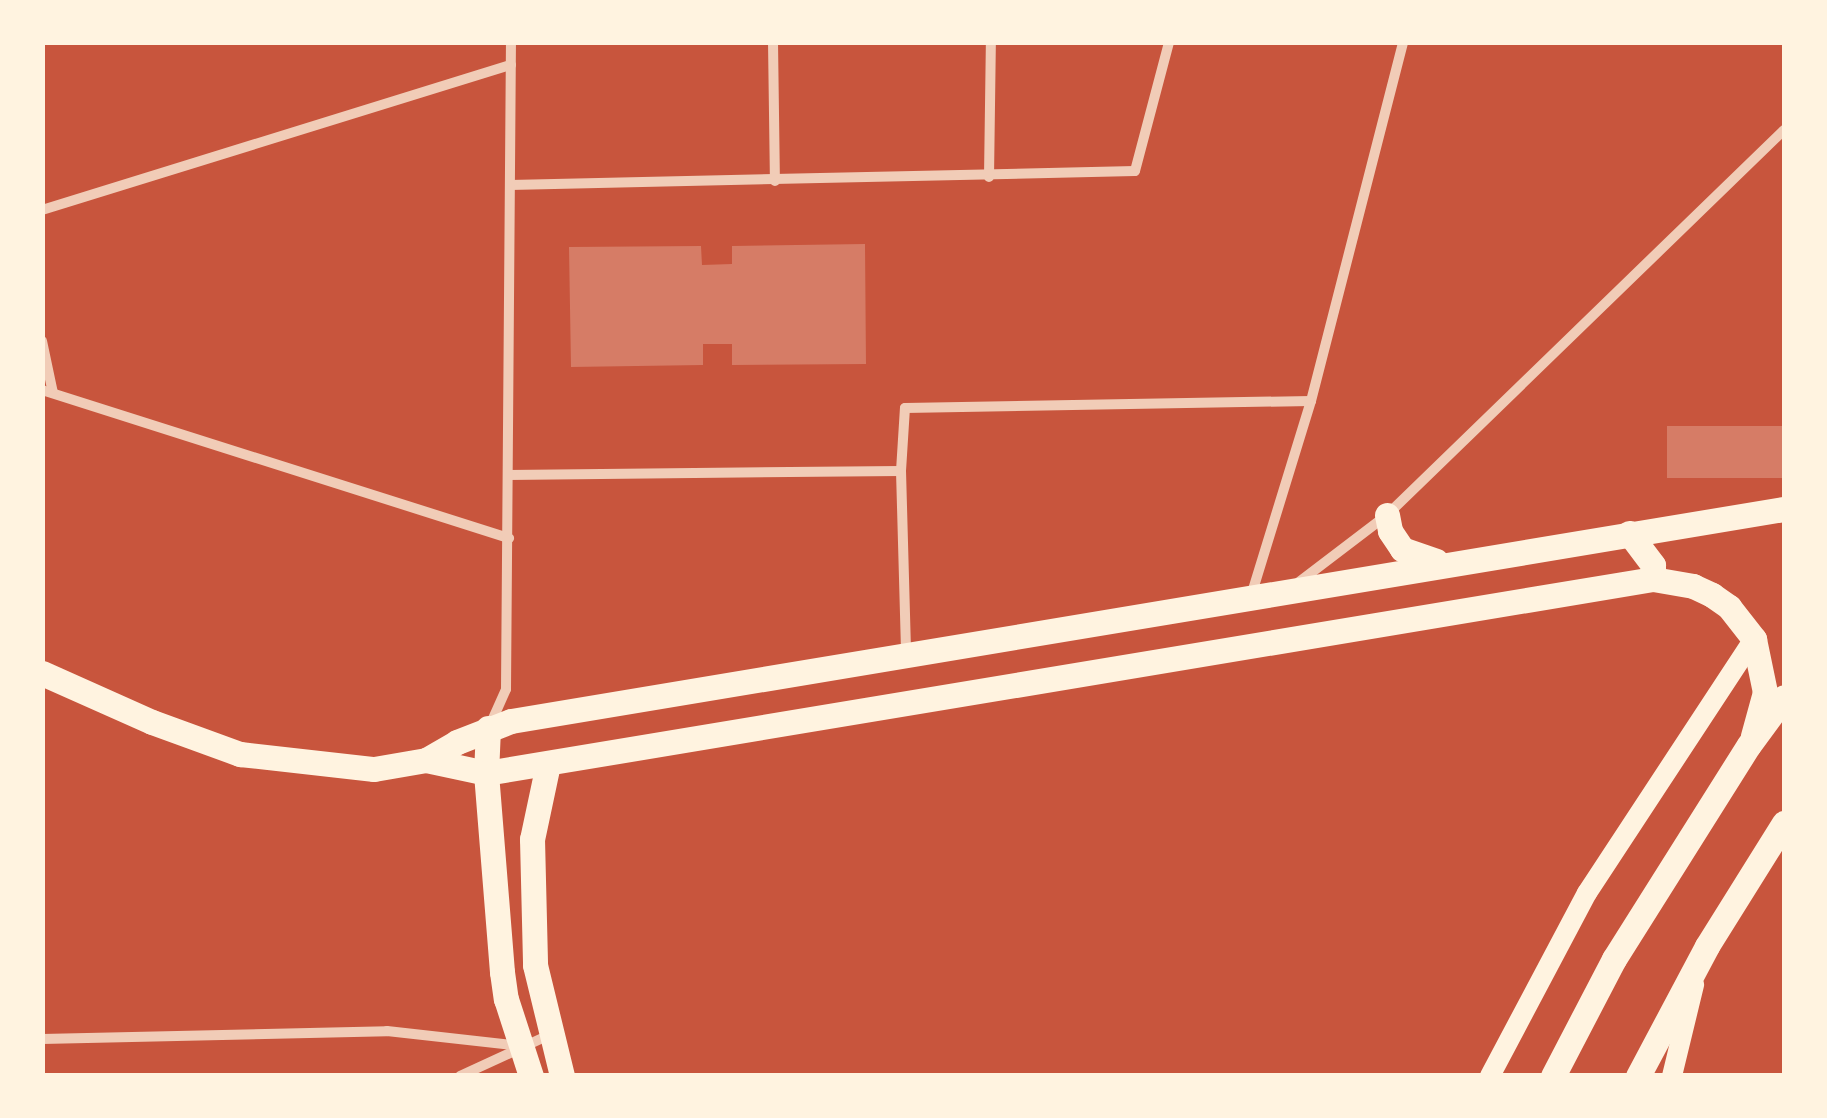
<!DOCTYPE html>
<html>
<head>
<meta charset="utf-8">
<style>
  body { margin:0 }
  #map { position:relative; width:1827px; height:1118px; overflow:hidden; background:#c8553d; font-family:Rubik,sans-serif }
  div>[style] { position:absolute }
  .building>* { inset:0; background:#d67c66; transform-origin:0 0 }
  .minor>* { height:10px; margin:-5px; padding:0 5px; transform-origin:5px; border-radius:5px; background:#f1ccb7 }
  .secondary>* { height:20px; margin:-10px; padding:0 10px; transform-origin:10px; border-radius:10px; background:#fff3e0 }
  .primary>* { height:25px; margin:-12.5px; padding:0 12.5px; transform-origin:12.5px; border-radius:12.5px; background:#fff3e0 }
  .trunk>* { height:25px; margin:-12.5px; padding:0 12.5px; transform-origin:12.5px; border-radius:12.5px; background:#fff3e0 }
  span { translate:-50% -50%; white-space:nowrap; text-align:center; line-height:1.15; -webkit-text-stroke:10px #fff3e0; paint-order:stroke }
  .frame { position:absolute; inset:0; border:45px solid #fff3e0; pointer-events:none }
</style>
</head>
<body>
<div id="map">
  <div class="building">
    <div style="clip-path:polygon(865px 244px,866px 364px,732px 365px,732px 344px,703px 344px,703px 365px,571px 367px,569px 247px,701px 246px,702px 265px,732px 264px,732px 246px)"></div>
    <div style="left:1784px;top:426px;width:52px;height:117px;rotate:90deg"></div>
  </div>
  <div class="minor">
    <div style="left:773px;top:42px;width:139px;rotate:89.2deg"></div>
    <div style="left:989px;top:177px;width:135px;rotate:-89.2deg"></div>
    <div style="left:510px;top:185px;width:625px;rotate:-1.28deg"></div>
    <div style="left:1135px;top:171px;width:133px;rotate:-75.2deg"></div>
    <div style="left:42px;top:210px;width:491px;rotate:-17.2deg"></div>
    <div style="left:42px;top:341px;width:53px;rotate:78.1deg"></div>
    <div style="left:42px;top:390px;width:490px;rotate:17.6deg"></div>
    <div style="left:901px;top:471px;width:63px;rotate:-86.4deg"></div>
    <div style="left:905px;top:408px;width:406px;rotate:-1deg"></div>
    <div style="left:508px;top:475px;width:393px;rotate:-0.6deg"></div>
    <div style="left:901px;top:471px;width:181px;rotate:88.4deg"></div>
    <div style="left:1299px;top:582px;width:111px;rotate:-37.3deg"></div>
    <div style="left:1387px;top:515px;width:553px;rotate:-44.12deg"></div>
    <div style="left:1251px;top:596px;width:204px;rotate:-72.9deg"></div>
    <div style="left:1311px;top:401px;width:371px;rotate:-75.6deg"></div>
    <div style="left:491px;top:723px;width:37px;rotate:-66deg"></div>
    <div style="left:506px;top:689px;width:647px;rotate:-89.56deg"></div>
    <div style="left:42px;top:1039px;width:345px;rotate:-1.3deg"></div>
    <div style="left:387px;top:1031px;width:135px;rotate:6.4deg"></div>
    <div style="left:460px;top:1076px;width:98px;rotate:-24.7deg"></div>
  </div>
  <div class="secondary">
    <div style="left:1490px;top:1076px;width:207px;rotate:-62.1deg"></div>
    <div style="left:1587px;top:893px;width:304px;rotate:-56.7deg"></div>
    <div style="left:1672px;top:1076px;width:94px;rotate:-76.4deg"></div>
  </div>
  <div class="primary">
    <div style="left:1387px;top:515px;width:16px;rotate:79deg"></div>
    <div style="left:1390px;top:531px;width:22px;rotate:56deg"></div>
    <div style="left:1402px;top:549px;width:36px;rotate:19deg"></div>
    <div style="left:1629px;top:533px;width:40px;rotate:53deg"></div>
    <div style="left:1653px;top:565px;width:14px;rotate:90deg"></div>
    <div style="left:42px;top:673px;width:120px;rotate:24deg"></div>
    <div style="left:152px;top:722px;width:94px;rotate:20deg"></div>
    <div style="left:240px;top:754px;width:135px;rotate:6.4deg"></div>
    <div style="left:374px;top:769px;width:53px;rotate:-9.8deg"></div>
    <div style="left:426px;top:760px;width:61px;rotate:12.2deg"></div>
    <div style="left:486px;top:773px;width:1183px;rotate:-9.44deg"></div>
    <div style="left:1653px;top:579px;width:41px;rotate:9.9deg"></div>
    <div style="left:1693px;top:586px;width:21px;rotate:25deg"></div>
    <div style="left:1712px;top:595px;width:21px;rotate:35deg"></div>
    <div style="left:1729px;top:607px;width:41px;rotate:52deg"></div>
    <div style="left:1754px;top:639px;width:54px;rotate:78.3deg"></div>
    <div style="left:1765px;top:692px;width:46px;rotate:105.3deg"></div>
    <div style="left:488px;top:728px;width:45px;rotate:92.5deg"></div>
    <div style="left:486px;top:773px;width:200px;rotate:85.4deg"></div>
    <div style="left:502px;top:972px;width:27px;rotate:82deg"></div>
    <div style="left:506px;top:999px;width:81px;rotate:72deg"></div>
    <div style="left:426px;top:760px;width:36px;rotate:-30deg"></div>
    <div style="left:457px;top:742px;width:58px;rotate:-21.3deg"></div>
    <div style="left:511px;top:721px;width:1291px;rotate:-9.46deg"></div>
    <div style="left:548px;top:764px;width:77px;rotate:102deg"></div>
    <div style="left:532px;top:839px;width:126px;rotate:88.6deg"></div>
    <div style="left:535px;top:965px;width:114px;rotate:76.3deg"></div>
  </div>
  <div class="trunk">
    <div style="left:1553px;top:1076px;width:132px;rotate:-62.5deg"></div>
    <div style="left:1614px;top:959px;width:253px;rotate:-57.8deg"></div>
    <div style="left:1749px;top:745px;width:59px;rotate:-53.9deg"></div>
    <div style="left:1638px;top:1076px;width:147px;rotate:-62deg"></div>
    <div style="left:1707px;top:946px;width:145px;rotate:-58deg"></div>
  </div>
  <div class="frame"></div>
</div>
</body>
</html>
